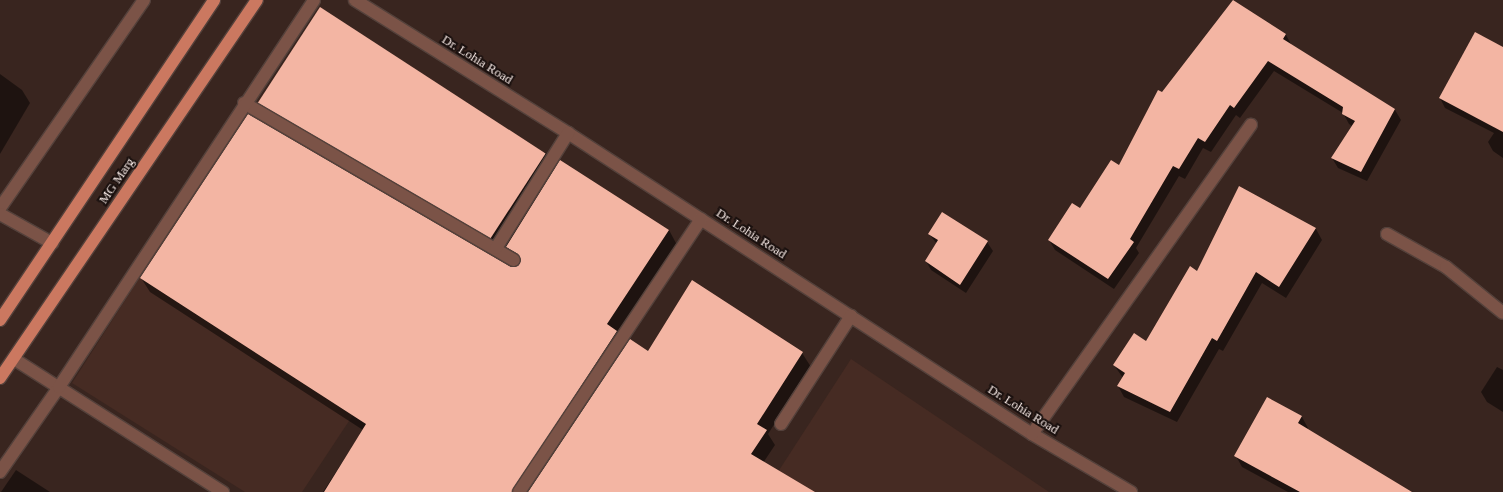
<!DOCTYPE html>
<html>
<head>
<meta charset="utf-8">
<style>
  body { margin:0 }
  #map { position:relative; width:1503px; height:492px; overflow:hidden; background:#39251f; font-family:Georgia,serif }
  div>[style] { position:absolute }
  .built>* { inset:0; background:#462b23 }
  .shadow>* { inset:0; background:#0007 }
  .building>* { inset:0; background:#f3b5a3; transform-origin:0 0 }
  .roads { filter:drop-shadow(1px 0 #54413b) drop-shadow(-1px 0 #54413b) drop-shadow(0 1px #54413b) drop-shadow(0 -1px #54413b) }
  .minor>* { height:12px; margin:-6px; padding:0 6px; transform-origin:6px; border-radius:6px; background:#7b5347 }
  .major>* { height:12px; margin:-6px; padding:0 6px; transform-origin:6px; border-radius:6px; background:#cb7860 }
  span { translate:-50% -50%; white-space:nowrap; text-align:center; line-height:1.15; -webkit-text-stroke:4px #1a100e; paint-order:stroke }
  .street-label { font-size:13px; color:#f8eae6 }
</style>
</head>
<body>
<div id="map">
  <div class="built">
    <div style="clip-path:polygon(140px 277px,353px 415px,302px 492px,245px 492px,72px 383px)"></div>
    <div style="clip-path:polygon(851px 359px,1049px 492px,765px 492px)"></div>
  </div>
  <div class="shadow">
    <div style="clip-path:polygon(1233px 1px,1286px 35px,1292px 46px,1395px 110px,1401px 120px,1367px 181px,1338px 168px,1332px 158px,1352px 126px,1349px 124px,1343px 113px,1274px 71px,1240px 118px,1236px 115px,1211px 152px,1203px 148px,1185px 179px,1179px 176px,1136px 248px,1139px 253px,1114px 289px,1055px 250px,1049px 240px,1080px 210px,1120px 167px,1162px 93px)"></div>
    <div style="clip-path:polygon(1503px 50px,1503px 158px,1493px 151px,1488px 142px,1494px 133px,1445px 108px,1440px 98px)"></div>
    <div style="clip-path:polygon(0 74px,22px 90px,30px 103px,0 154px)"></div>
    <div style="clip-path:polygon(258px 102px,547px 153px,556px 169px,669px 230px,677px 245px,618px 334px,626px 347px,648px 353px,692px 282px,802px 353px,811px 367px,768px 434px,775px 445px,763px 463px,813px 492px,323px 492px,363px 430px,150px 292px,141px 278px,519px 267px,520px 264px,515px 261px,506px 245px,501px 253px,266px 116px)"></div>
    <div style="clip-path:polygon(1240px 187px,1316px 229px,1322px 240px,1286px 298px,1262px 283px,1223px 351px,1219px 349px,1177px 422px,1124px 397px,1118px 386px,1123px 378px,1114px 365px,1147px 342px,1197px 272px)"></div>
    <div style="clip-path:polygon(929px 234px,987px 242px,993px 251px,966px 293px,931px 270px,926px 261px,937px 244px)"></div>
    <div style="clip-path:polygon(1497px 367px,1503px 370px,1503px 412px,1487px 402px,1481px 392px)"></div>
    <div style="clip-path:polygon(1267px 398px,1302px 417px,1308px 428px,1307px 430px,1406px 492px,1288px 492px,1242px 467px,1236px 456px)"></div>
    <div style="clip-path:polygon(16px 470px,50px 492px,1px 492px)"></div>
  </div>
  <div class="building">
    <div style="clip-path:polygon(1233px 0,1286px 34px,1283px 39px,1395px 109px,1361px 172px,1331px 158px,1355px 121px,1342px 114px,1343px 107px,1268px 61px,1234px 108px,1230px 105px,1205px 142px,1198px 138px,1179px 169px,1173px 166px,1130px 239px,1134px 242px,1108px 279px,1048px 240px,1072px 203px,1080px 208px,1111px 160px,1119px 165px,1158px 90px,1162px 92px)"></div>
    <div style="left:320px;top:7px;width:269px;height:115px;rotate:33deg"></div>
    <div style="clip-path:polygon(1475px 32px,1503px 47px,1503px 132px,1439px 98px)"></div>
    <div style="clip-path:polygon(248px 114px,511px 267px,518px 266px,521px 260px,518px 254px,506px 247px,560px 160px,669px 230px,607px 324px,617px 331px,512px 492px,324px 492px,366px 424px,140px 278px)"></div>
    <div style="clip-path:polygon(1239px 186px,1316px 228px,1279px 287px,1256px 272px,1217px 341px,1212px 338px,1170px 412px,1117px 386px,1125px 373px,1113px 365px,1134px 333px,1146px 341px,1190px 266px,1197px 271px)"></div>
    <div style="clip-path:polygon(942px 212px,988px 241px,960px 285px,925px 261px,938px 240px,928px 234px)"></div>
    <div style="clip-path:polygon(692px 280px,803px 352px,757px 424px,767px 430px,751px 454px,815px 492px,528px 492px,630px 339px,648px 351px)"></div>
    <div style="clip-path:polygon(1267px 397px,1302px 416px,1298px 423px,1412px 492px,1300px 492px,1234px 456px)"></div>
  </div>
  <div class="roads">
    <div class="minor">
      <div style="left:355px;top:0;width:251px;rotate:32deg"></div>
      <div style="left:568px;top:133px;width:553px;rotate:32.97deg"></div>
      <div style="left:1032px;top:434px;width:115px;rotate:30.4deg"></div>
      <div style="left:244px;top:103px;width:312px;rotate:30.2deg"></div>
      <div style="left:0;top:208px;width:253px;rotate:-55.3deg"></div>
      <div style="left:0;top:214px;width:60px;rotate:29.1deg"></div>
      <div style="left:1387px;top:234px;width:68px;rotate:29.2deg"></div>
      <div style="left:1446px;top:267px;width:73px;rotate:38.9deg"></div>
      <div style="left:496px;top:248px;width:136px;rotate:-57.9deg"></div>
      <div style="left:14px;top:359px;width:248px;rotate:32.5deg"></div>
      <div style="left:781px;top:424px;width:129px;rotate:-57.1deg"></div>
      <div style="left:1032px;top:434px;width:379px;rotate:-54.7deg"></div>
      <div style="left:0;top:472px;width:103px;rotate:-55.2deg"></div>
      <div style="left:59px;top:387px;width:463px;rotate:-56.6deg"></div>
      <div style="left:519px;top:492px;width:328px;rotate:-56.3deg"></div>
    </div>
    <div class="major">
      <div style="left:0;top:320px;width:385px;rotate:-56.2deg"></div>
      <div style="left:0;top:378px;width:457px;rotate:-55.8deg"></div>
    </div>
  </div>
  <div class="street-label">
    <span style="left:477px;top:60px;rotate:32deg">Dr. Lohia Road</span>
    <span style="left:117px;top:181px;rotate:-56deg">MG Marg</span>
    <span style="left:751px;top:234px;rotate:33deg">Dr. Lohia Road</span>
    <span style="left:1023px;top:410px;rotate:32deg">Dr. Lohia Road</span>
  </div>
</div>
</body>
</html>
